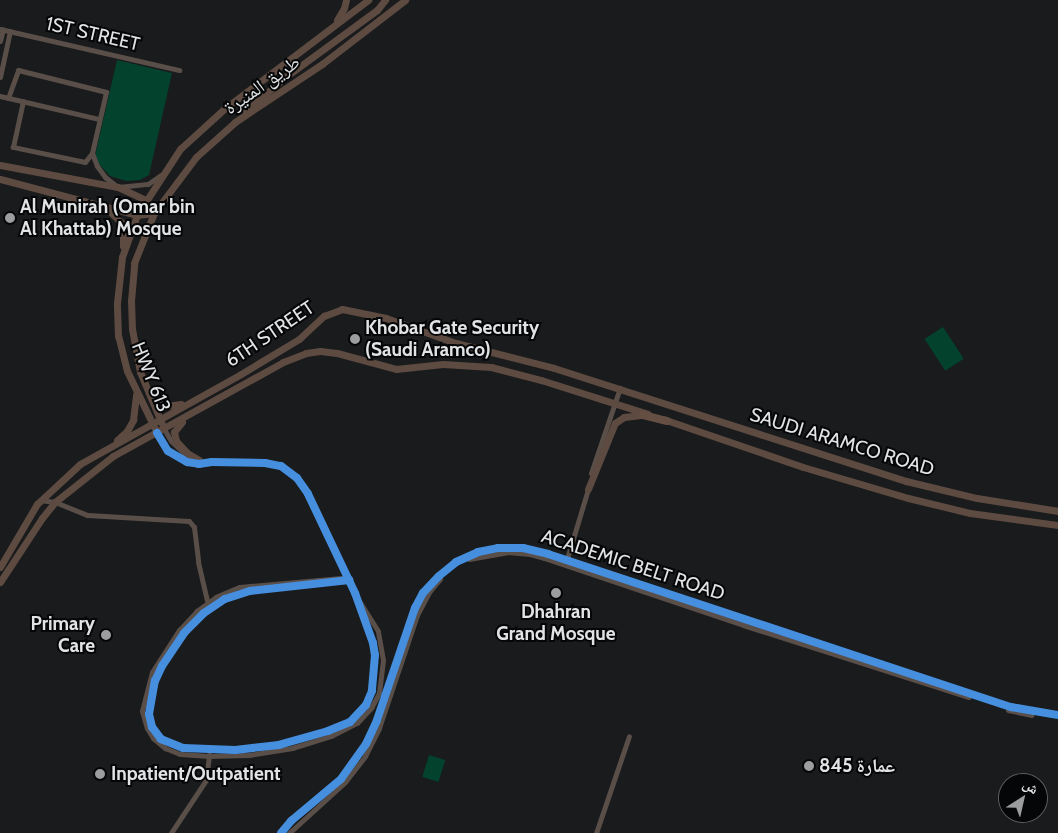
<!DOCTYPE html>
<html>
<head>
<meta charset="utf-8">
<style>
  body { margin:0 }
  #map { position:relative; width:1058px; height:833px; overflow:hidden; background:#191b1d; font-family:Cabin,"Noto Naskh Arabic",sans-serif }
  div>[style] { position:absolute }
  .green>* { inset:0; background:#03422d; transform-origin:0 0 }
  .minor>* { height:5px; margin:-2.5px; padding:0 2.5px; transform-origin:2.5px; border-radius:2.5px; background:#5a4e48 }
  .major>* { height:7px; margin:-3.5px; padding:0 3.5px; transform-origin:3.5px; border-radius:3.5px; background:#5d4a40 }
  .highway>* { height:8px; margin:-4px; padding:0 4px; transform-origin:4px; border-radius:4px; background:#654f43 }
  .cycleway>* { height:8px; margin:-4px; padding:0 4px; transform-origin:4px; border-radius:4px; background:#468fdf }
  .dots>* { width:14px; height:14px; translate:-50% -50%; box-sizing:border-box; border:2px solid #050607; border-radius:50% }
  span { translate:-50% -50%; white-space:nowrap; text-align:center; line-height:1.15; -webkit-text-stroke:4px #050607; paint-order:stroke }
  .street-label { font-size:19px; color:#e1e3e5 }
  .poi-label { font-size:19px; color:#e1e3e5; font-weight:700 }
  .left { translate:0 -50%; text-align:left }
  .right { translate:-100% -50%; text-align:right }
  .north { position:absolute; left:998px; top:773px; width:50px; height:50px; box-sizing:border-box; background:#050607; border:1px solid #5d5e60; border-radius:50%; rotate:35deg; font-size:14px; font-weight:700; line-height:20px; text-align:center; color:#e1e3e5 }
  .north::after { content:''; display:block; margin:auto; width:18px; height:22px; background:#9b9d9f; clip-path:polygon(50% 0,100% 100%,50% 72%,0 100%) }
</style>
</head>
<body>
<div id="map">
  <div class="green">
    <div style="clip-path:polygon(117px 60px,172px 73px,149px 175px,140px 180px,126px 181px,110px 176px,97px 162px,95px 156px)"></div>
    <div style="left:943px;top:327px;width:38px;height:22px;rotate:57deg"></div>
    <div style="left:429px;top:755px;width:17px;height:23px;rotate:17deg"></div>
  </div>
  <div class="minor">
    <div style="left:0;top:29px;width:184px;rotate:12.9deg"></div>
    <div style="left:0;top:41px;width:12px;rotate:-76deg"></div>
    <div style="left:0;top:77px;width:47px;rotate:-77.7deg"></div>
    <div style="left:0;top:96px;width:102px;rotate:13.1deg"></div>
    <div style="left:8px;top:98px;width:30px;rotate:-70deg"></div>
    <div style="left:18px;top:70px;width:91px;rotate:14deg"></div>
    <div style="left:106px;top:92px;width:63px;rotate:102.9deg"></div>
    <div style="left:92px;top:153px;width:11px;rotate:128deg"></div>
    <div style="left:85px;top:162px;width:74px;rotate:-168.2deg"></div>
    <div style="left:13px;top:147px;width:47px;rotate:-77.7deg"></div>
    <div style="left:92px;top:153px;width:14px;rotate:69deg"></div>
    <div style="left:97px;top:166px;width:14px;rotate:54deg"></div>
    <div style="left:105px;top:177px;width:16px;rotate:38deg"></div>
    <div style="left:118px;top:187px;width:30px;rotate:-6deg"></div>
    <div style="left:148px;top:184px;width:16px;rotate:-35deg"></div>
    <div style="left:164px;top:429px;width:14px;rotate:60deg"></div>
    <div style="left:171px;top:441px;width:19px;rotate:43deg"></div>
    <div style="left:157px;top:433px;width:21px;rotate:59deg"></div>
    <div style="left:168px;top:451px;width:22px;rotate:30deg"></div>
    <div style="left:187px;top:462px;width:12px;rotate:9deg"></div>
    <div style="left:199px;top:464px;width:13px;rotate:-9deg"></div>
    <div style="left:212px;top:462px;width:53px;rotate:1.1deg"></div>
    <div style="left:265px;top:463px;width:16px;rotate:11deg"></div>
    <div style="left:281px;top:466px;width:20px;rotate:37deg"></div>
    <div style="left:297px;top:478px;width:19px;rotate:55deg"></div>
    <div style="left:308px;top:494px;width:110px;rotate:64.6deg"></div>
    <div style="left:355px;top:593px;width:53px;rotate:70.2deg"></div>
    <div style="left:373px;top:643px;width:12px;rotate:81deg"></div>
    <div style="left:375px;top:655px;width:36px;rotate:95deg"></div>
    <div style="left:372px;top:691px;width:15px;rotate:113deg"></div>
    <div style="left:366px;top:705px;width:23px;rotate:133deg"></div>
    <div style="left:350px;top:722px;width:24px;rotate:158deg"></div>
    <div style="left:328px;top:731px;width:51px;rotate:164.1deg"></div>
    <div style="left:279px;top:745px;width:44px;rotate:173.5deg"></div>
    <div style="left:235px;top:750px;width:52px;rotate:-177.8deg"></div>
    <div style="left:183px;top:748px;width:24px;rotate:-158deg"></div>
    <div style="left:161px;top:739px;width:15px;rotate:-127deg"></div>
    <div style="left:152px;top:727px;width:13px;rotate:-103deg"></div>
    <div style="left:149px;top:714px;width:34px;rotate:-80deg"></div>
    <div style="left:155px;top:681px;width:17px;rotate:-65deg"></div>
    <div style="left:162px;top:666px;width:40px;rotate:-56deg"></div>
    <div style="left:184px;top:633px;width:28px;rotate:-45deg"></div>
    <div style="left:204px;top:613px;width:25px;rotate:-34deg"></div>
    <div style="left:225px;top:599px;width:26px;rotate:-18deg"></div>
    <div style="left:250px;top:591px;width:100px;rotate:-6.3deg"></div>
    <div style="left:591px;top:473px;width:90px;rotate:-71.2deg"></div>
    <div style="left:40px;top:500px;width:15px;rotate:8deg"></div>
    <div style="left:55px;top:502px;width:35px;rotate:22deg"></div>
    <div style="left:88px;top:515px;width:101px;rotate:3.4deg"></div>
    <div style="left:189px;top:521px;width:8px;rotate:50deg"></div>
    <div style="left:194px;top:527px;width:35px;rotate:83deg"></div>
    <div style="left:198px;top:562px;width:44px;rotate:76.9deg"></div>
    <div style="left:469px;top:559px;width:39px;rotate:-10deg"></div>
    <div style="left:507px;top:552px;width:23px;rotate:5deg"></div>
    <div style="left:530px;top:554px;width:15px;rotate:16deg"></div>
    <div style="left:544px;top:558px;width:210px;rotate:18.6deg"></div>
    <div style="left:743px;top:625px;width:237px;rotate:17.7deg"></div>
    <div style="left:566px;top:562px;width:79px;rotate:-73.2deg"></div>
    <div style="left:341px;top:578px;width:102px;rotate:175deg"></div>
    <div style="left:239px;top:587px;width:25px;rotate:157deg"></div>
    <div style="left:216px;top:597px;width:24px;rotate:144deg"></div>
    <div style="left:197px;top:611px;width:26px;rotate:133deg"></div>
    <div style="left:179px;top:630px;width:50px;rotate:122.7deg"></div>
    <div style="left:152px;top:672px;width:40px;rotate:104.4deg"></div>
    <div style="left:142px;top:711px;width:18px;rotate:74deg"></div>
    <div style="left:147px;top:728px;width:12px;rotate:59deg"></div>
    <div style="left:153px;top:738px;width:16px;rotate:40deg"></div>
    <div style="left:165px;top:748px;width:16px;rotate:22deg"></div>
    <div style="left:180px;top:754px;width:29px;rotate:4deg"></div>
    <div style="left:209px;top:756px;width:40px;rotate:-1.4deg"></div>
    <div style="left:249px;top:755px;width:44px;rotate:-9.2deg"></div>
    <div style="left:292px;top:748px;width:41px;rotate:-17.1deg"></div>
    <div style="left:331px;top:736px;width:29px;rotate:-27deg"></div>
    <div style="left:357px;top:723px;width:21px;rotate:-47deg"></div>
    <div style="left:371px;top:708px;width:17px;rotate:-62deg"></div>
    <div style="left:379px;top:693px;width:33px;rotate:-83deg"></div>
    <div style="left:383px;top:660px;width:29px;rotate:-100deg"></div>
    <div style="left:378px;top:631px;width:36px;rotate:-122deg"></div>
    <div style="left:1008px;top:710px;width:24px;rotate:12deg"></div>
    <div style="left:171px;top:833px;width:64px;rotate:-56.6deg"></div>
    <div style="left:206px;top:780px;width:26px;rotate:-83deg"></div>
    <div style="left:281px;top:833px;width:16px;rotate:-50deg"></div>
    <div style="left:291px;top:821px;width:65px;rotate:-40deg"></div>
    <div style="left:341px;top:779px;width:43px;rotate:-54.5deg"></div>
    <div style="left:366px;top:744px;width:26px;rotate:-65deg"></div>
    <div style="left:377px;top:720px;width:118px;rotate:-71.3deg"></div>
    <div style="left:415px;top:608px;width:17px;rotate:-62deg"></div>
    <div style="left:423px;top:593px;width:23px;rotate:-47deg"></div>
    <div style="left:439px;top:576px;width:22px;rotate:-39deg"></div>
    <div style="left:456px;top:562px;width:24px;rotate:-24deg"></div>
    <div style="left:478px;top:552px;width:20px;rotate:-11deg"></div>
    <div style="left:498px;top:548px;width:25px"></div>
    <div style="left:523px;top:548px;width:26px;rotate:13deg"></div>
    <div style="left:548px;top:554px;width:488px;rotate:18.3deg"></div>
    <div style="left:1011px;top:707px;width:48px;rotate:9.7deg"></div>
    <div style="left:289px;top:833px;width:76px;rotate:-42.3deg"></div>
    <div style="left:345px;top:782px;width:33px;rotate:-52deg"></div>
    <div style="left:365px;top:756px;width:31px;rotate:-63deg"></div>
    <div style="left:379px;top:728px;width:119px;rotate:-71.4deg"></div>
    <div style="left:417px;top:615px;width:27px;rotate:-62deg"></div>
    <div style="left:430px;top:591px;width:16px;rotate:-50deg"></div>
    <div style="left:596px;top:833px;width:102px;rotate:-71.2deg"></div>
  </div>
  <div class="major">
    <div style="left:337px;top:20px;width:14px;rotate:-60deg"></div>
    <div style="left:344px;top:8px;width:8px;rotate:-76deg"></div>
    <div style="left:246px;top:111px;width:50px;rotate:-41deg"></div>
    <div style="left:284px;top:78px;width:115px;rotate:-36.2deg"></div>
    <div style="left:377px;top:10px;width:13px;rotate:-51deg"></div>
    <div style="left:0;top:165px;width:120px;rotate:10.6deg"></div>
    <div style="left:118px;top:187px;width:31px;rotate:25deg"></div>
    <div style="left:146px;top:200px;width:15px;rotate:58deg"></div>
    <div style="left:0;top:179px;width:142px;rotate:14.7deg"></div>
    <div style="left:137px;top:215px;width:17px;rotate:-7deg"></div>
    <div style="left:107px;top:209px;width:19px;rotate:43deg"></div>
    <div style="left:121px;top:222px;width:7px;rotate:74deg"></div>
    <div style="left:123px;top:229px;width:17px;rotate:90deg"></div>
    <div style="left:149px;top:393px;width:21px;rotate:37deg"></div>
    <div style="left:166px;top:406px;width:15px;rotate:-8deg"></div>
    <div style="left:663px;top:419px;width:148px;rotate:18.9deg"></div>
    <div style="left:803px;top:467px;width:109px;rotate:16.4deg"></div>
    <div style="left:908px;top:498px;width:64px;rotate:13.6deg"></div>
    <div style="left:970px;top:513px;width:89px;rotate:7.8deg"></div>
    <div style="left:182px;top:422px;width:13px;rotate:129deg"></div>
    <div style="left:174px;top:432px;width:9px;rotate:77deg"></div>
    <div style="left:176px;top:441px;width:16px;rotate:47deg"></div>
    <div style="left:187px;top:453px;width:14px;rotate:30deg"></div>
    <div style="left:162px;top:424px;width:56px;rotate:-112.9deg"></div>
    <div style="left:140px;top:372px;width:44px;rotate:-100.5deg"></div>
    <div style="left:132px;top:329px;width:28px;rotate:-92deg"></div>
    <div style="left:131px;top:301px;width:38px;rotate:-85deg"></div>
    <div style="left:134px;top:263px;width:54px;rotate:-68.2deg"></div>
    <div style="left:154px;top:213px;width:70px;rotate:-53.1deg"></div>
    <div style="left:196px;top:157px;width:52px;rotate:-41.9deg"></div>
    <div style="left:235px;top:122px;width:105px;rotate:-33.7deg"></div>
    <div style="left:322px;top:64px;width:105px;rotate:-37.6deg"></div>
    <div style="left:157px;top:433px;width:69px;rotate:-115.8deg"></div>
    <div style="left:127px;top:371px;width:36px;rotate:-104deg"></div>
    <div style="left:118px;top:336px;width:33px;rotate:-92deg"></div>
    <div style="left:117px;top:303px;width:46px;rotate:-83.8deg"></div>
    <div style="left:122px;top:257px;width:45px;rotate:-70.3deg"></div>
    <div style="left:137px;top:215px;width:79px;rotate:-56.9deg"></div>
    <div style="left:180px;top:149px;width:59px;rotate:-42.3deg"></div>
    <div style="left:224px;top:109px;width:181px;rotate:-37.1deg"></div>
    <div style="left:117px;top:440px;width:13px;rotate:-42deg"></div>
    <div style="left:127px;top:431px;width:13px;rotate:-61deg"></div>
    <div style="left:133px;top:420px;width:26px;rotate:-83deg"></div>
    <div style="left:588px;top:489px;width:71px;rotate:-67.8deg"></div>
    <div style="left:615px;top:423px;width:11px;rotate:-34deg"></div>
    <div style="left:624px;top:417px;width:17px;rotate:-7deg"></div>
    <div style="left:0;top:567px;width:73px;rotate:-59.6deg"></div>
    <div style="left:37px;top:504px;width:59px;rotate:-42.9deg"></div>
    <div style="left:80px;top:464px;width:184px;rotate:-29.2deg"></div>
    <div style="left:241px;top:374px;width:68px;rotate:-31.1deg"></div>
    <div style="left:299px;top:339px;width:34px;rotate:-43deg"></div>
    <div style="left:324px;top:316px;width:19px;rotate:-21deg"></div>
    <div style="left:342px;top:309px;width:45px;rotate:11.6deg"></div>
    <div style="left:386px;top:318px;width:74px;rotate:19.7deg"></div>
    <div style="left:456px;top:343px;width:101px;rotate:14.3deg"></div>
    <div style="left:554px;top:368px;width:370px;rotate:17.8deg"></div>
    <div style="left:906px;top:481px;width:73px;rotate:13.5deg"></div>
    <div style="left:977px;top:498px;width:82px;rotate:9.1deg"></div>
    <div style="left:0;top:582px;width:77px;rotate:-56.7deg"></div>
    <div style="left:42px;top:518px;width:21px;rotate:-51deg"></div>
    <div style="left:55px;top:502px;width:74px;rotate:-38.4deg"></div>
    <div style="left:113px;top:456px;width:194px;rotate:-28.9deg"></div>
    <div style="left:283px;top:362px;width:25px;rotate:-21deg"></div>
    <div style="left:306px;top:353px;width:14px;rotate:-8deg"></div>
    <div style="left:320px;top:351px;width:17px;rotate:7deg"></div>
    <div style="left:337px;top:353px;width:61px;rotate:15.2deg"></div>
    <div style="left:396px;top:369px;width:47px;rotate:-6.1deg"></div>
    <div style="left:443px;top:364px;width:48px;rotate:3.6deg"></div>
    <div style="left:491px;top:367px;width:52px;rotate:14.6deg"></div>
    <div style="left:541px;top:380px;width:112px;rotate:17.6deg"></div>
  </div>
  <div class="highway">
    <div style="left:643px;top:415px;width:25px;rotate:14deg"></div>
  </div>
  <div class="cycleway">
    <div style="left:157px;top:433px;width:21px;rotate:59deg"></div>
    <div style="left:168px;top:451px;width:22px;rotate:30deg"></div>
    <div style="left:187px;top:462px;width:12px;rotate:9deg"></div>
    <div style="left:199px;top:464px;width:13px;rotate:-9deg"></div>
    <div style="left:212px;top:462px;width:53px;rotate:1.1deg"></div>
    <div style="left:265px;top:463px;width:16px;rotate:11deg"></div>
    <div style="left:281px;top:466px;width:20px;rotate:37deg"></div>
    <div style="left:297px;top:478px;width:19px;rotate:55deg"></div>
    <div style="left:308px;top:494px;width:110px;rotate:64.6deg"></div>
    <div style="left:355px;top:593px;width:53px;rotate:70.2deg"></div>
    <div style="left:373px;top:643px;width:12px;rotate:81deg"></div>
    <div style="left:375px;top:655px;width:36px;rotate:95deg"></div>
    <div style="left:372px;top:691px;width:15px;rotate:113deg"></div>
    <div style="left:366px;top:705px;width:23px;rotate:133deg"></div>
    <div style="left:350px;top:722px;width:24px;rotate:158deg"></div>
    <div style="left:328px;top:731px;width:51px;rotate:164.1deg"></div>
    <div style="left:279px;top:745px;width:44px;rotate:173.5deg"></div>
    <div style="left:235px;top:750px;width:52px;rotate:-177.8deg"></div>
    <div style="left:183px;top:748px;width:24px;rotate:-158deg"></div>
    <div style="left:161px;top:739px;width:15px;rotate:-127deg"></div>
    <div style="left:152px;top:727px;width:13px;rotate:-103deg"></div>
    <div style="left:149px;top:714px;width:34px;rotate:-80deg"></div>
    <div style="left:155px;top:681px;width:17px;rotate:-65deg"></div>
    <div style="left:162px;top:666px;width:40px;rotate:-56deg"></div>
    <div style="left:184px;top:633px;width:28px;rotate:-45deg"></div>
    <div style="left:204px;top:613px;width:25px;rotate:-34deg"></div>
    <div style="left:225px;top:599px;width:26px;rotate:-18deg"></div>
    <div style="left:250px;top:591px;width:100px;rotate:-6.3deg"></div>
    <div style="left:281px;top:833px;width:16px;rotate:-50deg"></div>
    <div style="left:291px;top:821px;width:65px;rotate:-40deg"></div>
    <div style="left:341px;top:779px;width:43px;rotate:-54.5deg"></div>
    <div style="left:366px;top:744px;width:26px;rotate:-65deg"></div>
    <div style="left:377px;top:720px;width:118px;rotate:-71.3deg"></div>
    <div style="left:415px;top:608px;width:17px;rotate:-62deg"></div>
    <div style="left:423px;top:593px;width:23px;rotate:-47deg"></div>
    <div style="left:439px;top:576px;width:22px;rotate:-39deg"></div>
    <div style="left:456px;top:562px;width:24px;rotate:-24deg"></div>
    <div style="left:478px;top:552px;width:20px;rotate:-11deg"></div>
    <div style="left:498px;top:548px;width:25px"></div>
    <div style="left:523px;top:548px;width:26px;rotate:13deg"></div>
    <div style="left:548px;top:554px;width:488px;rotate:18.3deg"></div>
    <div style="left:1011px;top:707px;width:48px;rotate:9.7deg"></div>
  </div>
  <div class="dots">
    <div style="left:10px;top:218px;background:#9b9d9f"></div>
    <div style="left:355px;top:339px;background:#9b9d9f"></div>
    <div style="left:556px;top:593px;background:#9b9d9f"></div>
    <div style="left:106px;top:635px;background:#9b9d9f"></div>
    <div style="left:809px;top:766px;background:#9b9d9f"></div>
    <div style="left:100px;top:774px;background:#9b9d9f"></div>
  </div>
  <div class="street-label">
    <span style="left:93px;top:34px;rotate:13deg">1ST STREET</span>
    <span style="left:262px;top:85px;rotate:-35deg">طريق المنيرة</span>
    <span style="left:270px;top:334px;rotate:-34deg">6TH STREET</span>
    <span style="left:151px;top:377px;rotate:68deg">HWY 613</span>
    <span style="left:842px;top:442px;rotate:17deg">SAUDI ARAMCO ROAD</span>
    <span style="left:633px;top:565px;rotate:18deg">ACADEMIC BELT ROAD</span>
  </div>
  <div class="poi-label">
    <span class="left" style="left:20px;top:218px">Al Munirah (Omar bin<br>Al Khattab) Mosque</span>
    <span class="left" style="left:365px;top:339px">Khobar Gate Security<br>(Saudi Aramco)</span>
    <span style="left:556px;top:623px">Dhahran<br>Grand Mosque</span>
    <span class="right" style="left:95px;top:635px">Primary<br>Care</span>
    <span class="left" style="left:819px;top:766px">عمارة 845</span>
    <span class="left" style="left:111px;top:774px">Inpatient/Outpatient</span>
  </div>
  <div class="north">ش</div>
</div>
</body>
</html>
